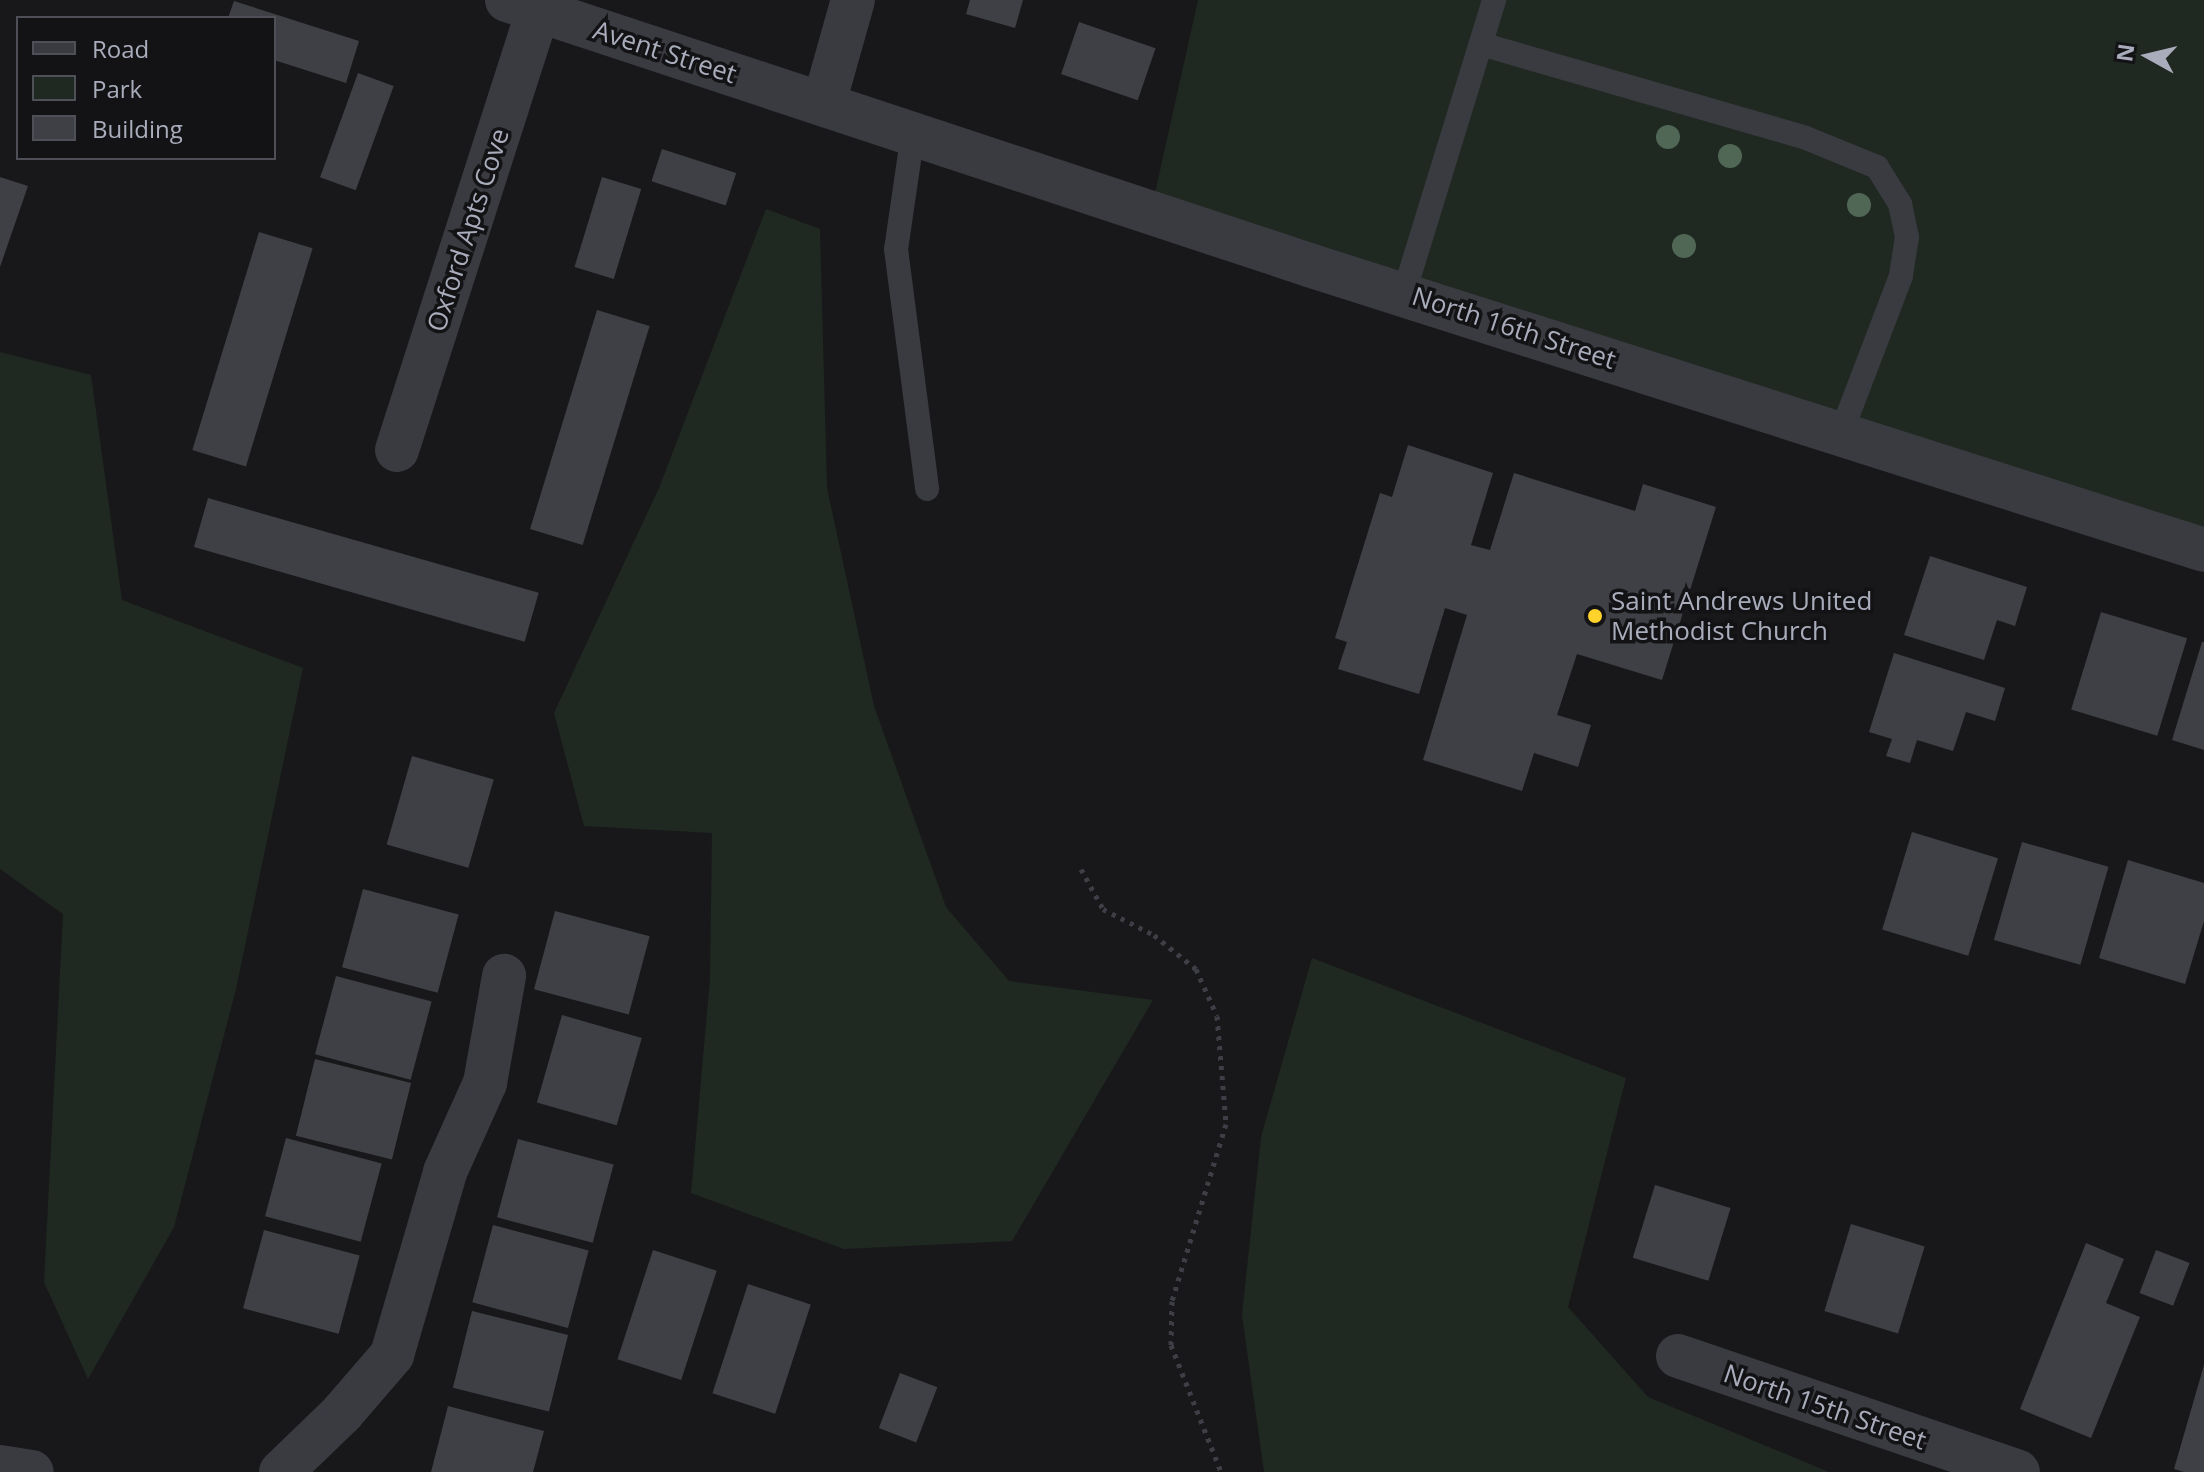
<!DOCTYPE html>
<html>
<head>
<meta charset="utf-8">
<style>
  body { margin:0 }
  #map { position:relative; width:2204px; height:1472px; overflow:hidden; background:#18181a; font-family:"Open Sans",sans-serif }
  div>[style] { position:absolute }
  .green>* { inset:0; background:#1f2921 }
  .building>* { inset:0; background:#3f4045; transform-origin:0 0 }
  .path>* { height:5px; margin-top:-2.5px; transform-origin:0; background:repeating-linear-gradient(90deg,#3e3f46 0 4px,transparent 0 10px) }
  .service>* { height:24px; margin:-12px; padding:0 12px; transform-origin:12px; border-radius:12px; background:#3a3b41 }
  .minor>* { height:44px; margin:-22px; padding:0 22px; transform-origin:22px; border-radius:22px; background:#3a3b41 }
  .trees>* { width:24px; height:24px; margin:-12px; border-radius:50%; background:#516755 }
  .dots>* { width:22px; height:22px; translate:-50% -50%; box-sizing:border-box; border:4px solid #131315; border-radius:50% }
  span { translate:-50% -50%; white-space:nowrap; text-align:center; line-height:1.15; -webkit-text-stroke:7px #131315; paint-order:stroke }
  .street-label { font-size:26px; color:#a9acbb }
  .poi-label { font-size:26px; color:#a9acbb }
  .left { translate:0 -50%; text-align:left }
  .legend { position:absolute; left:16px; top:16px; width:260px; height:144px; box-sizing:border-box; background:#131315; border:2px solid #4f5057; margin:0; padding:10px 14px; list-style:none; font-size:24px; color:#a9acbb }
  .legend li { display:flex; align-items:center; gap:16px; height:40px }
  .legend b { width:40px; border:2px solid #4f5057 }
  .north { position:absolute; left:2108px; top:16px; width:80px; height:80px; -webkit-text-stroke:6px #131315; paint-order:stroke; rotate:278deg; font-size:22px; font-weight:700; line-height:32px; text-align:center; color:#a9acbb }
  .north::after { content:''; display:block; margin:auto; width:28px; height:36px; background:#a9acbb; clip-path:polygon(50% 0,100% 100%,50% 72%,0 100%) }
</style>
</head>
<body>
<div id="map">
  <div class="green">
    <div style="clip-path:polygon(1198px 0,2204px 0,2204px 550px,1151px 211px)"></div>
    <div style="clip-path:polygon(766px 209px,820px 229px,827px 488px,874px 706px,946px 907px,1009px 981px,1153px 1000px,1012px 1241px,844px 1249px,691px 1193px,710px 979px,712px 833px,584px 826px,554px 713px,659px 488px)"></div>
    <div style="clip-path:polygon(0 352px,91px 375px,122px 600px,303px 668px,236px 989px,174px 1227px,88px 1379px,44px 1282px,63px 914px,0 869px)"></div>
    <div style="clip-path:polygon(1312px 958px,1626px 1078px,1568px 1307px,1648px 1397px,1829px 1472px,1264px 1472px,1242px 1315px,1261px 1137px)"></div>
  </div>
  <div class="building">
    <div style="clip-path:polygon(970px 0,1023px 0,1015px 28px,966px 14px)"></div>
    <div style="clip-path:polygon(234px 1px,359px 41px,346px 83px,274px 60px,274px 18px,228px 18px)"></div>
    <div style="left:1079px;top:22px;width:81px;height:55px;rotate:19deg"></div>
    <div style="left:358px;top:73px;width:38px;height:111px;rotate:20deg"></div>
    <div style="left:662px;top:149px;width:78px;height:34px;rotate:18deg"></div>
    <div style="clip-path:polygon(0 177px,28px 186px,0 267px)"></div>
    <div style="left:602px;top:177px;width:41px;height:94px;rotate:17deg"></div>
    <div style="left:259px;top:232px;width:56px;height:228px;rotate:17deg"></div>
    <div style="left:597px;top:310px;width:55px;height:229px;rotate:17deg"></div>
    <div style="clip-path:polygon(1408px 445px,1493px 473px,1471px 545px,1490px 550px,1514px 473px,1635px 511px,1643px 484px,1716px 507px,1662px 680px,1577px 654px,1557px 715px,1591px 725px,1578px 767px,1534px 753px,1522px 791px,1423px 760px,1467px 615px,1445px 608px,1419px 694px,1338px 669px,1347px 642px,1335px 638px,1380px 493px,1392px 497px)"></div>
    <div style="left:208px;top:498px;width:344px;height:51px;rotate:16deg"></div>
    <div style="clip-path:polygon(1930px 556px,2027px 587px,2015px 626px,1997px 620px,1984px 660px,1904px 635px)"></div>
    <div style="left:2101px;top:612px;width:90px;height:102px;rotate:17deg"></div>
    <div style="clip-path:polygon(2202px 642px,2204px 642px,2204px 750px,2172px 740px)"></div>
    <div style="clip-path:polygon(1894px 653px,2005px 688px,1995px 721px,1966px 712px,1953px 751px,1917px 740px,1910px 763px,1886px 756px,1892px 739px,1869px 732px)"></div>
    <div style="left:412px;top:756px;width:85px;height:92px;rotate:16deg"></div>
    <div style="left:1912px;top:832px;width:90px;height:102px;rotate:17deg"></div>
    <div style="left:2022px;top:842px;width:90px;height:102px;rotate:16deg"></div>
    <div style="clip-path:polygon(2128px 860px,2204px 883px,2204px 921px,2185px 984px,2099px 958px)"></div>
    <div style="left:363px;top:889px;width:99px;height:81px;rotate:15deg"></div>
    <div style="left:555px;top:911px;width:98px;height:81px;rotate:15deg"></div>
    <div style="left:336px;top:976px;width:99px;height:81px;rotate:15deg"></div>
    <div style="left:562px;top:1015px;width:83px;height:91px;rotate:16deg"></div>
    <div style="left:315px;top:1059px;width:99px;height:79px;rotate:14deg"></div>
    <div style="left:286px;top:1138px;width:99px;height:81px;rotate:15deg"></div>
    <div style="left:518px;top:1139px;width:99px;height:81px;rotate:15deg"></div>
    <div style="left:1655px;top:1185px;width:79px;height:76px;rotate:17deg"></div>
    <div style="left:1851px;top:1224px;width:77px;height:91px;rotate:17deg"></div>
    <div style="left:493px;top:1225px;width:99px;height:80px;rotate:15deg"></div>
    <div style="left:264px;top:1230px;width:99px;height:81px;rotate:15deg"></div>
    <div style="clip-path:polygon(2086px 1243px,2124px 1259px,2106px 1303px,2140px 1317px,2091px 1438px,2020px 1409px)"></div>
    <div style="left:653px;top:1250px;width:67px;height:115px;rotate:18deg"></div>
    <div style="left:2156px;top:1250px;width:36px;height:46px;rotate:21deg"></div>
    <div style="left:748px;top:1284px;width:66px;height:115px;rotate:18deg"></div>
    <div style="left:472px;top:1311px;width:99px;height:79px;rotate:14deg"></div>
    <div style="clip-path:polygon(2204px 1365px,2204px 1472px,2184px 1472px,2174px 1469px)"></div>
    <div style="left:900px;top:1373px;width:40px;height:59px;rotate:21deg"></div>
    <div style="clip-path:polygon(448px 1406px,544px 1431px,533px 1472px,431px 1472px)"></div>
  </div>
  <div class="path">
    <div style="left:1081px;top:869px;width:46px;rotate:61.2deg"></div>
    <div style="left:1103px;top:909px;width:57px;rotate:27deg"></div>
    <div style="left:1154px;top:935px;width:54px;rotate:39deg"></div>
    <div style="left:1196px;top:969px;width:51px;rotate:65.9deg"></div>
    <div style="left:1217px;top:1016px;width:108px;rotate:85.2deg"></div>
    <div style="left:1226px;top:1124px;width:185px;rotate:107deg"></div>
    <div style="left:1172px;top:1301px;width:44px;rotate:91.3deg"></div>
    <div style="left:1171px;top:1345px;width:136px;rotate:68.5deg"></div>
  </div>
  <div class="service">
    <div style="left:1481px;top:44px;width:338px;rotate:16.1deg"></div>
    <div style="left:1806px;top:138px;width:77px;rotate:22.2deg"></div>
    <div style="left:1877px;top:167px;width:44px;rotate:58.1deg"></div>
    <div style="left:1900px;top:204px;width:34px;rotate:78deg"></div>
    <div style="left:1907px;top:237px;width:39px;rotate:99deg"></div>
    <div style="left:1901px;top:276px;width:168px;rotate:110.9deg"></div>
    <div style="left:913px;top:133px;width:117px;rotate:98.3deg"></div>
    <div style="left:896px;top:249px;width:242px;rotate:82.6deg"></div>
    <div style="left:1404px;top:293px;width:307px;rotate:-72.9deg"></div>
  </div>
  <div class="minor">
    <div style="left:507px;top:0;width:845px;rotate:18.28deg"></div>
    <div style="left:1309px;top:265px;width:939px;rotate:17.66deg"></div>
    <div style="left:824px;top:103px;width:107px;rotate:-74.3deg"></div>
    <div style="left:397px;top:450px;width:461px;rotate:-72.2deg"></div>
    <div style="left:1678px;top:1356px;width:359px;rotate:18.8deg"></div>
    <div style="left:0;top:1467px;width:32px;rotate:9deg"></div>
    <div style="left:281px;top:1472px;width:85px;rotate:-44deg"></div>
    <div style="left:342px;top:1413px;width:77px;rotate:-49.2deg"></div>
    <div style="left:392px;top:1355px;width:191px;rotate:-73.8deg"></div>
    <div style="left:445px;top:1172px;width:98px;rotate:-65.8deg"></div>
    <div style="left:485px;top:1083px;width:109px;rotate:-79.9deg"></div>
  </div>
  <div class="trees">
    <div style="left:1668px;top:137px"></div>
    <div style="left:1730px;top:156px"></div>
    <div style="left:1859px;top:205px"></div>
    <div style="left:1684px;top:246px"></div>
  </div>
  <div class="dots">
    <div style="left:1595px;top:616px;background:#ffd32b"></div>
  </div>
  <div class="street-label">
    <span style="left:665px;top:52px;rotate:18deg">Avent Street</span>
    <span style="left:468px;top:230px;rotate:-72deg">Oxford Apts Cove</span>
    <span style="left:1514px;top:328px;rotate:18deg">North 16th Street</span>
    <span style="left:1825px;top:1407px;rotate:19deg">North 15th Street</span>
  </div>
  <div class="poi-label">
    <span class="left" style="left:1611px;top:616px">Saint Andrews United<br>Methodist Church</span>
  </div>
  <ul class="legend">
  <li><b style="height:10px;background:#3a3b41"></b>Road</li>
  <li><b style="height:22px;background:#1f2921"></b>Park</li>
  <li><b style="height:22px;background:#3f4045"></b>Building</li>
  </ul>
  <div class="north">N</div>
</div>
</body>
</html>
